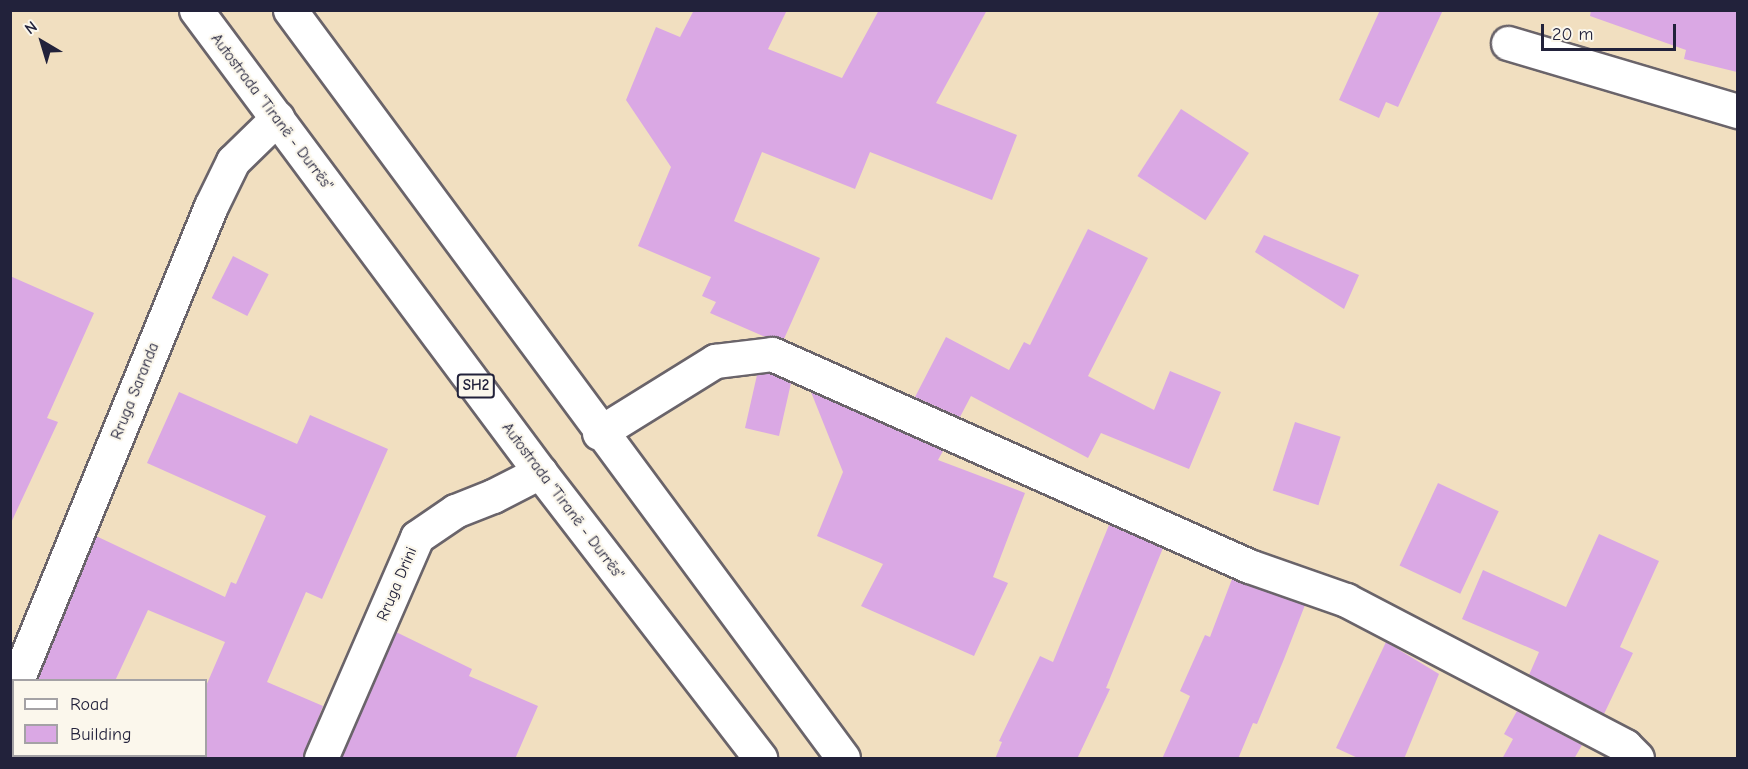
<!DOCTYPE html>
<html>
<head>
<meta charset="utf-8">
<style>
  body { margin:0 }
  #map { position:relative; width:1748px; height:769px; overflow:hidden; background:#f1dfc0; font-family:"Comic Neue",sans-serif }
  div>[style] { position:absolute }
  .building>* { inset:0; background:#daa8e4; transform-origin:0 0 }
  .roads { filter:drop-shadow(2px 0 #6a646a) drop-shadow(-2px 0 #6a646a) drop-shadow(0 2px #6a646a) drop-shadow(0 -2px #6a646a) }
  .minor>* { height:33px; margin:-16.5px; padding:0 16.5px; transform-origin:16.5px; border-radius:16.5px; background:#fff }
  .highway>* { height:33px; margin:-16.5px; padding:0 16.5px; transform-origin:16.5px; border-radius:16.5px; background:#fff }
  span { translate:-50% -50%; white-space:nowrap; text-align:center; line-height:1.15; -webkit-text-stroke:4.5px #fbf7ec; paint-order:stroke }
  .shield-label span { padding:2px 4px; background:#fbf7ec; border:2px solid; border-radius:4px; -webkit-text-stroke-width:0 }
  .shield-label { font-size:15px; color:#22223b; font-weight:700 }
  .street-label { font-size:16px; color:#22223b }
  .frame { position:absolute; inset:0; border:12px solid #22223b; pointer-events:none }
  .legend { position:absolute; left:12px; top:679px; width:195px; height:78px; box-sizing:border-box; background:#fbf7ec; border:2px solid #a4a2a5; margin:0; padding:8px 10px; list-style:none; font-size:18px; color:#22223b }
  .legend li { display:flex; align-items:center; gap:12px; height:30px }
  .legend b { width:30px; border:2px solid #a4a2a5 }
  .north { position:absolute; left:12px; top:12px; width:60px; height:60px; -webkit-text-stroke:4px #fbf7ec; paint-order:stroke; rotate:322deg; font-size:16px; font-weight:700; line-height:24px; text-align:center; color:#22223b }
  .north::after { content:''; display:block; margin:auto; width:21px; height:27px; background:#22223b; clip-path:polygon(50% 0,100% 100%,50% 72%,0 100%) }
  .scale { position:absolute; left:1541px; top:24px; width:135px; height:27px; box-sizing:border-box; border:3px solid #22223b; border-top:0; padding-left:8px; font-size:18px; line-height:21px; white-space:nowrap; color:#22223b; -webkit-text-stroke:4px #fbf7ec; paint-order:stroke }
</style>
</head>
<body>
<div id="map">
  <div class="building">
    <div style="clip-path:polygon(694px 10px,787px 10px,768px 49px,842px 78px,879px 10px,987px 10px,936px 103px,1017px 135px,992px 200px,870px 152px,855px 189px,762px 152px,734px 221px,820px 258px,784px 339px,763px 336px,710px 313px,716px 302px,702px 296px,711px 277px,638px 246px,671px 167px,626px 100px,656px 27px,680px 37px)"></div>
    <div style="clip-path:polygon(1380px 10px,1443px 10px,1398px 107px,1386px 102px,1379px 118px,1339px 100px)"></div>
    <div style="clip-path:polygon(1591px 10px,1737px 10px,1737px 72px,1684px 59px,1686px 50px,1590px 16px)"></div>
    <div style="left:1181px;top:109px;width:81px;height:80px;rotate:33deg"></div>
    <div style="clip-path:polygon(1088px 229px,1148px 258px,1088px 376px,1154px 410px,1170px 371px,1221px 392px,1189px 469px,1101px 433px,1088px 458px,971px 396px,960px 417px,915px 397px,946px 337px,1009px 370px,1024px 342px,1030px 345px)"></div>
    <div style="clip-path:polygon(1264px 235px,1359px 275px,1344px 309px,1255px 252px)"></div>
    <div style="left:233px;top:256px;width:40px;height:47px;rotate:27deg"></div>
    <div style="clip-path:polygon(10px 276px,94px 313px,47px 418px,58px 422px,10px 525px)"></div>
    <div style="clip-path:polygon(769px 373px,791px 383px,779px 436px,745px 428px,757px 375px)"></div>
    <div style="clip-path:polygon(179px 392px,297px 444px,310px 415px,388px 449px,322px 599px,306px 592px,267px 682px,323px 706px,303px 759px,206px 759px,206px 686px,225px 642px,148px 610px,115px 681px,37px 681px,96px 536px,225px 597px,231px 582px,236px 584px,266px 516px,147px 463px)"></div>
    <div style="clip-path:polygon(811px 392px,943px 451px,938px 460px,1025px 493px,993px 577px,1008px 583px,974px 656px,861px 606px,883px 564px,817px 536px,843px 472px)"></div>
    <div style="left:1295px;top:422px;width:48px;height:72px;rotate:18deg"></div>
    <div style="left:1438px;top:483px;width:67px;height:91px;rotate:25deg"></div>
    <div style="clip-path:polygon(1109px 525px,1163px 548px,1106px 688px,1110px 689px,1077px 759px,995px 759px,1002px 742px,999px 741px,1040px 656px,1053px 662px)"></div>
    <div style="clip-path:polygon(1599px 534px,1659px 561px,1620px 647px,1633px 653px,1604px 714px,1529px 675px,1539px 652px,1462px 619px,1483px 570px,1566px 607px)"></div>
    <div style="clip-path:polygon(1232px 579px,1305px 605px,1284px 659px,1257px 724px,1253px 723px,1238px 759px,1162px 759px,1190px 696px,1180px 691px,1205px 635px,1210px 637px)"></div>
    <div style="clip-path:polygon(396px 632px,472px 669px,469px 676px,538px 706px,515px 759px,341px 759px)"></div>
    <div style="clip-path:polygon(1386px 642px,1439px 674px,1404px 759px,1360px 759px,1336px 748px)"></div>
    <div style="clip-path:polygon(1517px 711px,1582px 745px,1574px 759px,1502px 759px,1513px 739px,1504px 734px)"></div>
  </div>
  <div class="roads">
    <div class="minor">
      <div style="left:1508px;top:43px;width:240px;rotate:16.5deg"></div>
      <div style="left:599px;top:433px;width:137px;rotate:-31.8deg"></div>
      <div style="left:715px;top:361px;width:57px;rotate:-7deg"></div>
      <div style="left:772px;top:354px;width:522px;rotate:23.96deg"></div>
      <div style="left:1249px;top:566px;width:103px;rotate:19.3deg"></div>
      <div style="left:1346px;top:600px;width:315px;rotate:27.6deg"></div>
      <div style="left:1625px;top:746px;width:17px;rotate:45deg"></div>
      <div style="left:17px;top:680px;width:512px;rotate:-67.74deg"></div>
      <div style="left:211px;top:206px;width:50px;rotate:-63.9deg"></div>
      <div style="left:233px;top:161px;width:62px;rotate:-44.3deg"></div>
      <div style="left:321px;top:758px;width:241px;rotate:-66.5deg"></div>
      <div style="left:417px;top:537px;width:46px;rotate:-34.4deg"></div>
      <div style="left:455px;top:511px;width:41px;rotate:-21.5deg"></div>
      <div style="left:493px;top:496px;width:53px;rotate:-27.1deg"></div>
    </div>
    <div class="highway">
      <div style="left:196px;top:10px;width:576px;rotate:53.33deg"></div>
      <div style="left:540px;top:472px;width:361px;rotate:52.4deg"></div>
      <div style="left:290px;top:10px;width:930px;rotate:53.52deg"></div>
    </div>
  </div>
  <div class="shield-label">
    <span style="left:476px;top:386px">SH2</span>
  </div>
  <div class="street-label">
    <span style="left:272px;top:112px;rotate:53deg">Autostrada "Tiranë - Durrës"</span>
    <span style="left:135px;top:391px;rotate:-68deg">Rruga Saranda</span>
    <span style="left:563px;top:501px;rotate:53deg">Autostrada "Tiranë - Durrës"</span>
    <span style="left:397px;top:584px;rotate:-67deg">Rruga Drini</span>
  </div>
  <div class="frame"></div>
  <ul class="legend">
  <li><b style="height:8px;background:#fff"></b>Road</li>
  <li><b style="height:16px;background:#daa8e4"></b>Building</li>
  </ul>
  <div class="north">N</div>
  <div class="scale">20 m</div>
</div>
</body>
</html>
